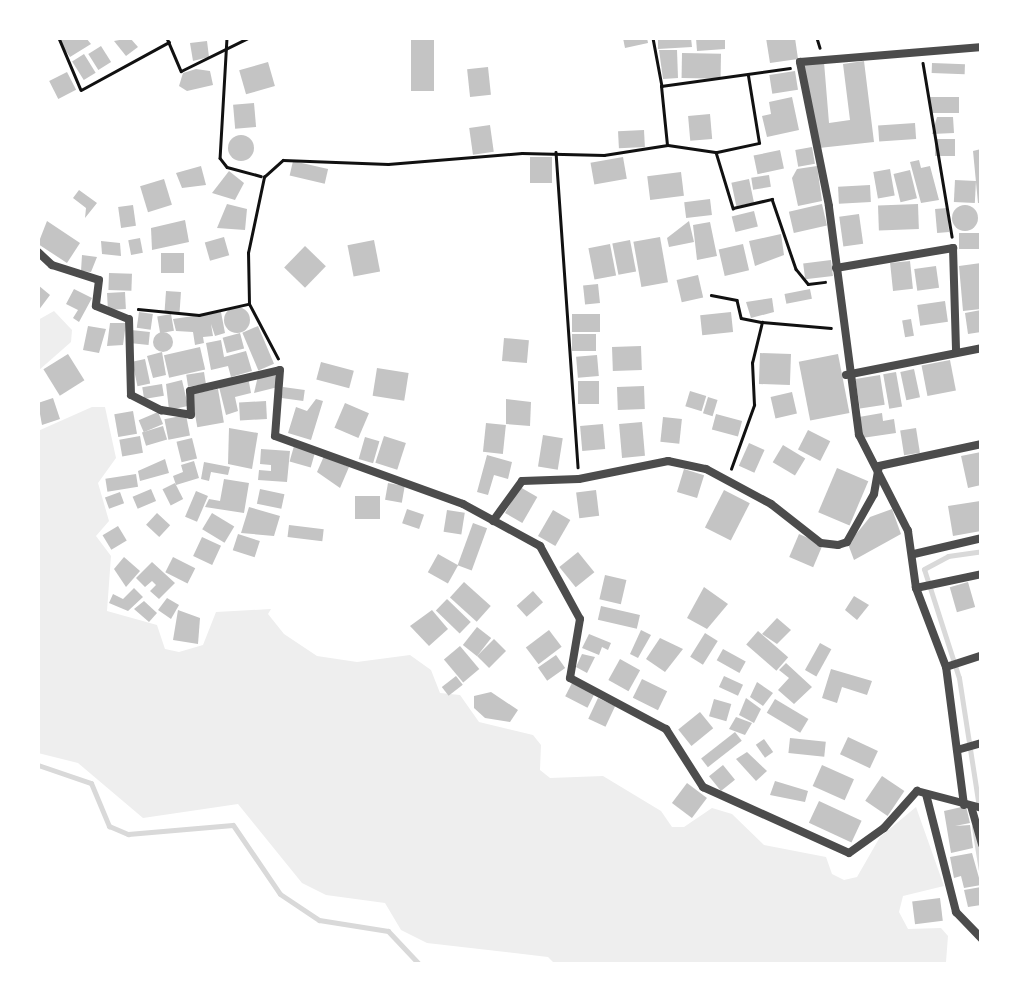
<!DOCTYPE html>
<html>
<head>
<meta charset="utf-8">
<style>
  body { margin:0 }
  #map { position:relative; width:1019px; height:1002px; overflow:hidden; background:#fff; font-family:Helvetica,sans-serif }
  div>[style] { position:absolute }
  .green>* { inset:0; background:#eee }
  .stream>* { height:5px; margin:-2.5px; padding:0 2.5px; transform-origin:2.5px; border-radius:2.5px; background:#d9d9d9 }
  .building>* { inset:0; background:#c4c4c4; transform-origin:0 0 }
  .round { border-radius:50% }
  .path>* { height:2.5px; margin:-1.25px; padding:0 1.25px; transform-origin:1.25px; border-radius:1.25px; background:#111 }
  .minor>* { height:8px; margin:-4px; padding:0 4px; transform-origin:4px; border-radius:4px; background:#4c4c4c }
  span { translate:-50% -50%; white-space:nowrap; text-align:center; line-height:1.15; -webkit-text-stroke:10px #fff; paint-order:stroke }
  .frame { position:absolute; inset:0; border:40px solid #fff; pointer-events:none }
</style>
</head>
<body>
<div id="map">
  <div class="green">
    <div style="clip-path:polygon(54px 311px,72px 330px,71px 342px,38px 371px,38px 320px)"></div>
    <div style="clip-path:polygon(92px 407px,105px 407px,116px 458px,98px 483px,109px 521px,96px 536px,111px 556px,107px 611px,157px 625px,165px 649px,179px 652px,203px 645px,216px 612px,271px 609px,268px 614px,284px 634px,317px 656px,357px 662px,410px 655px,431px 670px,440px 693px,460px 695px,479px 722px,533px 735px,541px 745px,540px 770px,550px 778px,603px 776px,661px 811px,672px 827px,684px 827px,712px 808px,732px 814px,764px 845px,826px 857px,832px 874px,844px 880px,857px 877px,880px 837px,916px 807px,944px 886px,903px 896px,899px 912px,908px 929px,941px 928px,948px 936px,946px 962px,555px 964px,548px 957px,427px 943px,401px 930px,385px 903px,326px 895px,302px 883px,238px 804px,143px 818px,78px 763px,38px 753px,38px 431px)"></div>
  </div>
  <div class="stream">
    <div style="left:38px;top:765px;width:56px;rotate:18.8deg"></div>
    <div style="left:91px;top:783px;width:47px;rotate:67.3deg"></div>
    <div style="left:109px;top:826px;width:21px;rotate:23deg"></div>
    <div style="left:128px;top:834px;width:105px;rotate:-4.9deg"></div>
    <div style="left:233px;top:825px;width:83px;rotate:55.7deg"></div>
    <div style="left:280px;top:894px;width:47px;rotate:33.7deg"></div>
    <div style="left:319px;top:920px;width:70px;rotate:9.1deg"></div>
    <div style="left:388px;top:931px;width:45px;rotate:46.8deg"></div>
    <div style="left:979px;top:807px;width:131px;rotate:-98.8deg"></div>
    <div style="left:959px;top:678px;width:114px;rotate:-107.8deg"></div>
    <div style="left:924px;top:569px;width:27px;rotate:-28deg"></div>
    <div style="left:948px;top:556px;width:34px;rotate:-8deg"></div>
    <div style="left:974px;top:827px;width:51px;rotate:80.9deg"></div>
  </div>
  <div class="building">
    <div style="clip-path:polygon(57px 38px,86px 38px,91px 44px,70px 57px)"></div>
    <div style="clip-path:polygon(130px 38px,138px 47px,126px 56px,114px 41px)"></div>
    <div style="left:411px;top:38px;width:23px;height:53px"></div>
    <div style="clip-path:polygon(623px 38px,647px 38px,648px 43px,625px 48px)"></div>
    <div style="clip-path:polygon(658px 38px,691px 38px,692px 47px,658px 49px)"></div>
    <div style="clip-path:polygon(696px 38px,725px 38px,725px 49px,697px 51px)"></div>
    <div style="clip-path:polygon(766px 38px,795px 38px,798px 59px,770px 63px)"></div>
    <div style="clip-path:polygon(207px 41px,209px 57px,193px 61px,190px 43px)"></div>
    <div style="left:101px;top:46px;width:19px;height:15px;rotate:58deg"></div>
    <div style="clip-path:polygon(659px 50px,677px 50px,678px 78px,663px 79px)"></div>
    <div style="left:682px;top:53px;width:39px;height:25px;rotate:1deg"></div>
    <div style="left:84px;top:54px;width:22px;height:14px;rotate:58deg"></div>
    <div style="clip-path:polygon(864px 61px,874px 142px,819px 148px,804px 65px,824px 62px,829px 123px,850px 120px,843px 64px)"></div>
    <div style="left:268px;top:62px;width:25px;height:30px;rotate:74deg"></div>
    <div style="left:932px;top:63px;width:33px;height:10px;rotate:2deg"></div>
    <div style="left:488px;top:67px;width:28px;height:21px;rotate:84deg"></div>
    <div style="clip-path:polygon(196px 69px,210px 71px,213px 85px,187px 91px,179px 86px,183px 73px)"></div>
    <div style="left:795px;top:71px;width:19px;height:26px;rotate:81deg"></div>
    <div style="left:67px;top:72px;width:20px;height:20px;rotate:63deg"></div>
    <div style="clip-path:polygon(792px 97px,799px 130px,767px 137px,762px 116px,771px 114px,769px 102px)"></div>
    <div style="left:959px;top:97px;width:16px;height:29px;rotate:90deg"></div>
    <div style="left:254px;top:103px;width:24px;height:21px;rotate:85deg"></div>
    <div style="left:710px;top:114px;width:25px;height:22px;rotate:85deg"></div>
    <div style="clip-path:polygon(937px 117px,953px 117px,954px 133px,932px 134px)"></div>
    <div style="left:915px;top:123px;width:16px;height:37px;rotate:86deg"></div>
    <div style="left:490px;top:125px;width:27px;height:21px;rotate:82deg"></div>
    <div style="left:644px;top:130px;width:17px;height:26px;rotate:87deg"></div>
    <div class="round" style="left:228px;top:135px;width:26px;height:26px"></div>
    <div style="left:955px;top:139px;width:17px;height:20px;rotate:90deg"></div>
    <div style="left:812px;top:147px;width:17px;height:17px;rotate:80deg"></div>
    <div style="clip-path:polygon(981px 149px,981px 203px,978px 203px,973px 151px)"></div>
    <div style="left:780px;top:150px;width:19px;height:27px;rotate:78deg"></div>
    <div style="left:530px;top:157px;width:22px;height:26px"></div>
    <div style="left:623px;top:157px;width:22px;height:33px;rotate:80deg"></div>
    <div style="clip-path:polygon(919px 160px,921px 168px,930px 166px,939px 200px,921px 203px,910px 162px)"></div>
    <div style="left:293px;top:161px;width:36px;height:15px;rotate:13deg"></div>
    <div style="clip-path:polygon(201px 166px,206px 185px,182px 188px,176px 173px)"></div>
    <div style="clip-path:polygon(817px 166px,822px 201px,798px 206px,792px 178px,797px 169px)"></div>
    <div style="left:890px;top:169px;width:27px;height:17px;rotate:80deg"></div>
    <div style="left:910px;top:170px;width:29px;height:17px;rotate:76deg"></div>
    <div style="clip-path:polygon(229px 171px,244px 183px,235px 200px,212px 193px)"></div>
    <div style="left:681px;top:172px;width:24px;height:34px;rotate:83deg"></div>
    <div style="left:769px;top:175px;width:12px;height:18px;rotate:81deg"></div>
    <div style="left:164px;top:179px;width:27px;height:25px;rotate:73deg"></div>
    <div style="left:749px;top:179px;width:24px;height:18px;rotate:78deg"></div>
    <div style="left:955px;top:180px;width:21px;height:22px;rotate:3deg"></div>
    <div style="left:870px;top:185px;width:17px;height:32px;rotate:87deg"></div>
    <div style="clip-path:polygon(79px 190px,97px 203px,85px 218px,86px 208px,73px 198px)"></div>
    <div style="left:710px;top:199px;width:16px;height:26px;rotate:83deg"></div>
    <div style="clip-path:polygon(227px 204px,247px 209px,245px 230px,217px 228px)"></div>
    <div style="left:822px;top:204px;width:22px;height:34px;rotate:77deg"></div>
    <div style="left:918px;top:204px;width:25px;height:40px;rotate:88deg"></div>
    <div class="round" style="left:952px;top:205px;width:26px;height:26px"></div>
    <div style="left:133px;top:205px;width:21px;height:15px;rotate:82deg"></div>
    <div style="left:947px;top:208px;width:24px;height:12px;rotate:85deg"></div>
    <div style="left:754px;top:211px;width:16px;height:23px;rotate:76deg"></div>
    <div style="left:859px;top:214px;width:30px;height:20px;rotate:82deg"></div>
    <div style="clip-path:polygon(185px 220px,189px 242px,152px 250px,151px 228px)"></div>
    <div style="clip-path:polygon(47px 221px,80px 243px,67px 263px,38px 244px)"></div>
    <div style="clip-path:polygon(689px 221px,694px 242px,669px 247px,667px 238px)"></div>
    <div style="clip-path:polygon(710px 222px,717px 256px,697px 260px,693px 225px)"></div>
    <div style="left:981px;top:233px;width:16px;height:22px;rotate:90deg"></div>
    <div style="clip-path:polygon(781px 234px,784px 255px,755px 266px,749px 241px)"></div>
    <div style="left:224px;top:237px;width:19px;height:20px;rotate:74deg"></div>
    <div style="left:660px;top:237px;width:46px;height:27px;rotate:80deg"></div>
    <div style="left:140px;top:238px;width:15px;height:12px;rotate:79deg"></div>
    <div style="left:374px;top:240px;width:32px;height:27px;rotate:79deg"></div>
    <div style="left:630px;top:240px;width:32px;height:18px;rotate:79deg"></div>
    <div style="clip-path:polygon(101px 241px,120px 243px,121px 256px,102px 254px)"></div>
    <div style="left:610px;top:244px;width:32px;height:22px;rotate:79deg"></div>
    <div style="left:743px;top:244px;width:27px;height:25px;rotate:77deg"></div>
    <div style="left:305px;top:246px;width:29px;height:30px;rotate:44deg"></div>
    <div style="left:184px;top:253px;width:20px;height:23px;rotate:90deg"></div>
    <div style="clip-path:polygon(82px 255px,97px 257px,91px 272px,81px 271px)"></div>
    <div style="left:831px;top:260px;width:16px;height:28px;rotate:83deg"></div>
    <div style="left:910px;top:261px;width:28px;height:20px;rotate:84deg"></div>
    <div style="clip-path:polygon(981px 263px,981px 309px,963px 311px,959px 266px)"></div>
    <div style="left:936px;top:266px;width:22px;height:22px;rotate:82deg"></div>
    <div style="left:109px;top:273px;width:23px;height:17px;rotate:2deg"></div>
    <div style="left:698px;top:275px;width:23px;height:22px;rotate:77deg"></div>
    <div style="left:598px;top:284px;width:19px;height:15px;rotate:84deg"></div>
    <div style="clip-path:polygon(38px 285px,50px 295px,38px 311px)"></div>
    <div style="clip-path:polygon(74px 289px,92px 298px,79px 322px,73px 318px,78px 310px,66px 304px)"></div>
    <div style="left:810px;top:289px;width:10px;height:26px;rotate:79deg"></div>
    <div style="left:166px;top:291px;width:15px;height:20px;rotate:4deg"></div>
    <div style="left:125px;top:292px;width:17px;height:18px;rotate:87deg"></div>
    <div style="clip-path:polygon(772px 298px,774px 312px,751px 318px,746px 302px)"></div>
    <div style="left:945px;top:301px;width:21px;height:28px;rotate:82deg"></div>
    <div class="round" style="left:224px;top:307px;width:26px;height:26px"></div>
    <div style="clip-path:polygon(981px 310px,981px 332px,968px 334px,965px 313px)"></div>
    <div style="left:139px;top:312px;width:14px;height:16px;rotate:8deg"></div>
    <div style="clip-path:polygon(221px 312px,225px 333px,215px 336px,211px 324px,213px 336px,203px 337px,204px 343px,195px 345px,193px 332px,176px 331px,173px 319px)"></div>
    <div style="left:731px;top:312px;width:20px;height:31px;rotate:84deg"></div>
    <div style="left:171px;top:314px;width:17px;height:14px;rotate:80deg"></div>
    <div style="left:600px;top:314px;width:18px;height:28px;rotate:90deg"></div>
    <div style="left:911px;top:319px;width:17px;height:9px;rotate:80deg"></div>
    <div style="clip-path:polygon(110px 323px,126px 323px,123px 345px,107px 346px)"></div>
    <div style="clip-path:polygon(88px 326px,106px 329px,99px 353px,83px 350px)"></div>
    <div style="left:258px;top:326px;width:41px;height:17px;rotate:67deg"></div>
    <div style="left:131px;top:330px;width:19px;height:13px;rotate:6deg"></div>
    <div class="round" style="left:153px;top:332px;width:20px;height:20px"></div>
    <div style="left:240px;top:333px;width:16px;height:18px;rotate:75deg"></div>
    <div style="left:596px;top:334px;width:17px;height:24px;rotate:90deg"></div>
    <div style="left:504px;top:338px;width:25px;height:23px;rotate:5deg"></div>
    <div style="clip-path:polygon(221px 340px,224px 357px,246px 351px,252px 371px,231px 377px,228px 366px,211px 370px,206px 343px)"></div>
    <div style="left:641px;top:346px;width:24px;height:29px;rotate:88deg"></div>
    <div style="left:200px;top:347px;width:23px;height:37px;rotate:77deg"></div>
    <div style="clip-path:polygon(162px 352px,166px 375px,153px 378px,147px 356px)"></div>
    <div style="left:760px;top:353px;width:31px;height:31px;rotate:2deg"></div>
    <div style="left:68px;top:354px;width:31px;height:29px;rotate:58deg"></div>
    <div style="left:838px;top:354px;width:60px;height:40px;rotate:79deg"></div>
    <div style="left:597px;top:355px;width:21px;height:21px;rotate:85deg"></div>
    <div style="left:145px;top:359px;width:25px;height:13px;rotate:78deg"></div>
    <div style="left:950px;top:360px;width:31px;height:29px;rotate:79deg"></div>
    <div style="left:321px;top:362px;width:34px;height:18px;rotate:15deg"></div>
    <div style="left:377px;top:368px;width:32px;height:28px;rotate:9deg"></div>
    <div style="left:914px;top:369px;width:29px;height:14px;rotate:78deg"></div>
    <div style="clip-path:polygon(274px 371px,278px 387px,254px 393px,258px 376px)"></div>
    <div style="left:204px;top:372px;width:12px;height:18px;rotate:81deg"></div>
    <div style="left:896px;top:372px;width:35px;height:13px;rotate:80deg"></div>
    <div style="left:880px;top:375px;width:30px;height:25px;rotate:81deg"></div>
    <div style="clip-path:polygon(248px 377px,251px 393px,235px 397px,238px 411px,226px 415px,218px 383px)"></div>
    <div style="clip-path:polygon(182px 380px,188px 406px,169px 410px,166px 384px)"></div>
    <div style="left:578px;top:381px;width:21px;height:23px"></div>
    <div style="left:162px;top:384px;width:12px;height:20px;rotate:81deg"></div>
    <div style="left:644px;top:386px;width:23px;height:27px;rotate:88deg"></div>
    <div style="left:283px;top:387px;width:22px;height:11px;rotate:8deg"></div>
    <div style="left:218px;top:389px;width:34px;height:27px;rotate:80deg"></div>
    <div style="left:690px;top:391px;width:17px;height:16px;rotate:17deg"></div>
    <div style="left:792px;top:392px;width:22px;height:22px;rotate:77deg"></div>
    <div style="left:708px;top:397px;width:10px;height:17px;rotate:17deg"></div>
    <div style="clip-path:polygon(53px 398px,60px 419px,42px 425px,38px 403px)"></div>
    <div style="clip-path:polygon(316px 399px,323px 401px,311px 440px,288px 433px,296px 407px,307px 411px)"></div>
    <div style="clip-path:polygon(506px 399px,531px 402px,530px 426px,506px 424px)"></div>
    <div style="left:266px;top:401px;width:18px;height:27px;rotate:87deg"></div>
    <div style="left:345px;top:403px;width:26px;height:27px;rotate:23deg"></div>
    <div style="left:133px;top:411px;width:23px;height:19px;rotate:80deg"></div>
    <div style="left:158px;top:412px;width:13px;height:21px;rotate:67deg"></div>
    <div style="clip-path:polygon(882px 413px,883px 421px,894px 419px,896px 433px,862px 438px,859px 417px)"></div>
    <div style="left:716px;top:414px;width:27px;height:16px;rotate:15deg"></div>
    <div style="left:186px;top:415px;width:21px;height:22px;rotate:79deg"></div>
    <div style="left:663px;top:417px;width:19px;height:25px;rotate:6deg"></div>
    <div style="left:642px;top:422px;width:34px;height:23px;rotate:85deg"></div>
    <div style="left:486px;top:423px;width:20px;height:29px;rotate:6deg"></div>
    <div style="left:603px;top:424px;width:25px;height:23px;rotate:85deg"></div>
    <div style="left:163px;top:426px;width:14px;height:22px;rotate:73deg"></div>
    <div style="clip-path:polygon(229px 428px,258px 433px,252px 469px,228px 464px)"></div>
    <div style="left:916px;top:428px;width:25px;height:16px;rotate:81deg"></div>
    <div style="left:808px;top:430px;width:25px;height:22px;rotate:27deg"></div>
    <div style="left:543px;top:435px;width:20px;height:32px;rotate:9deg"></div>
    <div style="left:140px;top:436px;width:17px;height:21px;rotate:80deg"></div>
    <div style="left:384px;top:436px;width:23px;height:28px;rotate:18deg"></div>
    <div style="left:365px;top:437px;width:15px;height:23px;rotate:16deg"></div>
    <div style="left:192px;top:438px;width:21px;height:16px;rotate:76deg"></div>
    <div style="left:749px;top:443px;width:17px;height:25px;rotate:24deg"></div>
    <div style="left:783px;top:445px;width:26px;height:20px;rotate:31deg"></div>
    <div style="left:294px;top:446px;width:22px;height:16px;rotate:16deg"></div>
    <div style="clip-path:polygon(261px 449px,290px 451px,287px 482px,258px 480px,259px 470px,271px 471px,271px 465px,260px 464px)"></div>
    <div style="clip-path:polygon(981px 452px,981px 485px,968px 488px,961px 456px)"></div>
    <div style="clip-path:polygon(487px 455px,512px 462px,508px 479px,494px 475px,488px 495px,477px 492px)"></div>
    <div style="clip-path:polygon(324px 456px,349px 467px,340px 488px,317px 472px)"></div>
    <div style="clip-path:polygon(165px 459px,169px 473px,140px 481px,138px 471px)"></div>
    <div style="clip-path:polygon(194px 461px,199px 478px,176px 485px,173px 476px,183px 472px,181px 465px)"></div>
    <div style="clip-path:polygon(204px 462px,230px 467px,228px 475px,211px 472px,209px 481px,201px 479px)"></div>
    <div style="left:837px;top:468px;width:34px;height:48px;rotate:23deg"></div>
    <div style="left:684px;top:469px;width:21px;height:24px;rotate:17deg"></div>
    <div style="left:136px;top:474px;width:13px;height:31px;rotate:81deg"></div>
    <div style="clip-path:polygon(224px 479px,249px 483px,244px 513px,205px 507px,209px 499px,220px 501px)"></div>
    <div style="left:175px;top:483px;width:18px;height:14px;rotate:63deg"></div>
    <div style="left:388px;top:483px;width:17px;height:17px;rotate:10deg"></div>
    <div style="left:520px;top:487px;width:20px;height:30px;rotate:30deg"></div>
    <div style="left:151px;top:489px;width:13px;height:20px;rotate:67deg"></div>
    <div style="left:260px;top:489px;width:25px;height:15px;rotate:12deg"></div>
    <div style="left:596px;top:490px;width:26px;height:20px;rotate:83deg"></div>
    <div style="left:724px;top:490px;width:29px;height:42px;rotate:27deg"></div>
    <div style="left:196px;top:491px;width:13px;height:28px;rotate:23deg"></div>
    <div style="left:120px;top:492px;width:12px;height:16px;rotate:70deg"></div>
    <div style="left:380px;top:496px;width:23px;height:25px;rotate:90deg"></div>
    <div style="clip-path:polygon(980px 501px,981px 531px,953px 536px,948px 506px)"></div>
    <div style="clip-path:polygon(249px 507px,280px 516px,274px 536px,241px 533px)"></div>
    <div style="left:407px;top:509px;width:18px;height:15px;rotate:19deg"></div>
    <div style="clip-path:polygon(892px 509px,901px 534px,854px 560px,848px 544px,870px 517px)"></div>
    <div style="left:447px;top:510px;width:18px;height:22px;rotate:9deg"></div>
    <div style="left:553px;top:510px;width:20px;height:30px;rotate:30deg"></div>
    <div style="left:157px;top:513px;width:18px;height:16px;rotate:43deg"></div>
    <div style="left:212px;top:513px;width:26px;height:19px;rotate:31deg"></div>
    <div style="left:473px;top:523px;width:15px;height:45px;rotate:20deg"></div>
    <div style="left:289px;top:525px;width:35px;height:12px;rotate:7deg"></div>
    <div style="left:118px;top:526px;width:17px;height:18px;rotate:59deg"></div>
    <div style="left:238px;top:534px;width:23px;height:17px;rotate:18deg"></div>
    <div style="left:799px;top:534px;width:26px;height:25px;rotate:23deg"></div>
    <div style="left:202px;top:537px;width:21px;height:21px;rotate:25deg"></div>
    <div style="left:578px;top:552px;width:26px;height:24px;rotate:51deg"></div>
    <div style="left:438px;top:554px;width:23px;height:21px;rotate:29deg"></div>
    <div style="clip-path:polygon(124px 557px,140px 571px,126px 587px,114px 569px)"></div>
    <div style="left:173px;top:557px;width:25px;height:17px;rotate:27deg"></div>
    <div style="clip-path:polygon(152px 562px,175px 583px,159px 599px,150px 591px,156px 585px,152px 581px,145px 587px,136px 578px)"></div>
    <div style="left:605px;top:575px;width:22px;height:25px;rotate:13deg"></div>
    <div style="left:464px;top:582px;width:36px;height:21px;rotate:42deg"></div>
    <div style="left:968px;top:582px;width:26px;height:19px;rotate:74deg"></div>
    <div style="clip-path:polygon(704px 587px,728px 604px,707px 629px,687px 618px)"></div>
    <div style="clip-path:polygon(134px 588px,143px 597px,128px 611px,109px 603px,113px 594px,123px 599px)"></div>
    <div style="left:533px;top:591px;width:15px;height:22px;rotate:48deg"></div>
    <div style="clip-path:polygon(854px 596px,869px 605px,857px 620px,845px 610px)"></div>
    <div style="clip-path:polygon(167px 598px,179px 605px,171px 619px,158px 610px)"></div>
    <div style="left:447px;top:599px;width:33px;height:16px;rotate:44deg"></div>
    <div style="clip-path:polygon(144px 601px,157px 613px,149px 622px,134px 609px)"></div>
    <div style="left:601px;top:606px;width:40px;height:14px;rotate:13deg"></div>
    <div style="clip-path:polygon(178px 610px,200px 618px,198px 644px,173px 640px)"></div>
    <div style="clip-path:polygon(432px 610px,448px 629px,429px 646px,410px 626px)"></div>
    <div style="clip-path:polygon(777px 618px,791px 630px,777px 644px,762px 634px)"></div>
    <div style="left:477px;top:627px;width:18px;height:23px;rotate:38deg"></div>
    <div style="left:549px;top:630px;width:21px;height:29px;rotate:53deg"></div>
    <div style="clip-path:polygon(641px 630px,651px 635px,638px 658px,630px 654px)"></div>
    <div style="left:758px;top:631px;width:40px;height:18px;rotate:41deg"></div>
    <div style="left:705px;top:633px;width:15px;height:28px;rotate:32deg"></div>
    <div style="clip-path:polygon(589px 634px,611px 643px,608px 650px,602px 647px,599px 655px,582px 648px)"></div>
    <div style="clip-path:polygon(660px 638px,683px 649px,665px 672px,646px 659px)"></div>
    <div style="left:494px;top:639px;width:17px;height:24px;rotate:45deg"></div>
    <div style="left:820px;top:643px;width:13px;height:31px;rotate:29deg"></div>
    <div style="left:460px;top:646px;width:30px;height:21px;rotate:50deg"></div>
    <div style="left:723px;top:649px;width:26px;height:13px;rotate:29deg"></div>
    <div style="clip-path:polygon(582px 654px,595px 657px,587px 673px,576px 667px)"></div>
    <div style="left:556px;top:655px;width:16px;height:22px;rotate:55deg"></div>
    <div style="left:620px;top:659px;width:23px;height:24px;rotate:29deg"></div>
    <div style="clip-path:polygon(786px 663px,812px 687px,794px 704px,778px 690px,789px 678px,779px 670px)"></div>
    <div style="clip-path:polygon(831px 669px,872px 681px,867px 695px,842px 687px,837px 703px,822px 698px)"></div>
    <div style="left:456px;top:676px;width:11px;height:18px;rotate:52deg"></div>
    <div style="left:724px;top:676px;width:21px;height:12px;rotate:25deg"></div>
    <div style="left:642px;top:679px;width:28px;height:21px;rotate:26deg"></div>
    <div style="clip-path:polygon(757px 682px,773px 693px,763px 706px,750px 697px)"></div>
    <div style="left:572px;top:683px;width:25px;height:15px;rotate:27deg"></div>
    <div style="clip-path:polygon(491px 692px,518px 710px,510px 722px,485px 718px,474px 708px,474px 696px)"></div>
    <div style="left:598px;top:698px;width:19px;height:23px;rotate:25deg"></div>
    <div style="clip-path:polygon(746px 698px,761px 709px,754px 723px,739px 715px)"></div>
    <div style="left:714px;top:699px;width:18px;height:18px;rotate:16deg"></div>
    <div style="left:775px;top:699px;width:39px;height:16px;rotate:31deg"></div>
    <div style="left:700px;top:712px;width:21px;height:28px;rotate:51deg"></div>
    <div style="clip-path:polygon(736px 717px,752px 723px,745px 735px,729px 729px)"></div>
    <div style="left:735px;top:732px;width:11px;height:43px;rotate:52deg"></div>
    <div style="left:848px;top:737px;width:33px;height:19px;rotate:25deg"></div>
    <div style="left:790px;top:738px;width:36px;height:15px;rotate:6deg"></div>
    <div style="left:764px;top:739px;width:16px;height:10px;rotate:55deg"></div>
    <div style="clip-path:polygon(747px 752px,767px 771px,756px 781px,736px 759px)"></div>
    <div style="left:723px;top:765px;width:19px;height:18px;rotate:51deg"></div>
    <div style="left:822px;top:765px;width:35px;height:23px;rotate:24deg"></div>
    <div style="left:882px;top:776px;width:27px;height:30px;rotate:34deg"></div>
    <div style="clip-path:polygon(775px 781px,808px 791px,805px 802px,770px 795px)"></div>
    <div style="left:687px;top:783px;width:25px;height:25px;rotate:37deg"></div>
    <div style="left:819px;top:801px;width:47px;height:24px;rotate:25deg"></div>
    <div style="clip-path:polygon(966px 806px,970px 823px,955px 826px,970px 825px,973px 848px,951px 853px,944px 811px)"></div>
    <div style="clip-path:polygon(972px 853px,981px 885px,964px 888px,961px 876px,954px 878px,950px 857px)"></div>
    <div style="clip-path:polygon(981px 887px,981px 905px,968px 907px,964px 890px)"></div>
    <div style="left:940px;top:898px;width:23px;height:28px;rotate:83deg"></div>
  </div>
  <div class="path">
    <div style="left:59px;top:38px;width:56px;rotate:67.1deg"></div>
    <div style="left:81px;top:90px;width:100px;rotate:-28.6deg"></div>
    <div style="left:167px;top:38px;width:36px;rotate:67deg"></div>
    <div style="left:181px;top:71px;width:75px;rotate:-26.2deg"></div>
    <div style="left:227px;top:38px;width:120px;rotate:93.3deg"></div>
    <div style="left:220px;top:158px;width:11px;rotate:52deg"></div>
    <div style="left:227px;top:167px;width:35px;rotate:15deg"></div>
    <div style="left:653px;top:38px;width:49px;rotate:79.4deg"></div>
    <div style="left:817px;top:38px;width:10px;rotate:73deg"></div>
    <div style="left:923px;top:63px;width:176px;rotate:80.5deg"></div>
    <div style="left:668px;top:145px;width:49px;rotate:8.3deg"></div>
    <div style="left:716px;top:152px;width:59px;rotate:73.1deg"></div>
    <div style="left:733px;top:208px;width:40px;rotate:-13deg"></div>
    <div style="left:772px;top:199px;width:74px;rotate:71.1deg"></div>
    <div style="left:796px;top:269px;width:19px;rotate:51deg"></div>
    <div style="left:808px;top:284px;width:17px;rotate:-7deg"></div>
    <div style="left:556px;top:152px;width:316px;rotate:86deg"></div>
    <div style="left:717px;top:152px;width:43px;rotate:-12.1deg"></div>
    <div style="left:759px;top:143px;width:68px;rotate:-99.3deg"></div>
    <div style="left:711px;top:295px;width:26px;rotate:11deg"></div>
    <div style="left:737px;top:300px;width:18px;rotate:77deg"></div>
    <div style="left:741px;top:318px;width:20px;rotate:11deg"></div>
    <div style="left:138px;top:309px;width:61px;rotate:5.6deg"></div>
    <div style="left:199px;top:315px;width:50px;rotate:-12.7deg"></div>
    <div style="left:278px;top:359px;width:62px;rotate:-117.8deg"></div>
    <div style="left:249px;top:304px;width:51px;rotate:-91.1deg"></div>
    <div style="left:248px;top:253px;width:78px;rotate:-78.1deg"></div>
    <div style="left:264px;top:177px;width:25px;rotate:-42deg"></div>
    <div style="left:283px;top:160px;width:105px;rotate:2.2deg"></div>
    <div style="left:388px;top:164px;width:134px;rotate:-4.7deg"></div>
    <div style="left:522px;top:153px;width:82px;rotate:1.4deg"></div>
    <div style="left:604px;top:155px;width:64px;rotate:-9deg"></div>
    <div style="left:667px;top:145px;width:59px;rotate:-95.8deg"></div>
    <div style="left:661px;top:86px;width:130px;rotate:-7.9deg"></div>
    <div style="left:731px;top:469px;width:68px;rotate:-70.2deg"></div>
    <div style="left:754px;top:405px;width:42px;rotate:-92.7deg"></div>
    <div style="left:752px;top:363px;width:42px;rotate:-76.3deg"></div>
    <div style="left:762px;top:322px;width:69px;rotate:5deg"></div>
  </div>
  <div class="minor">
    <div style="left:38px;top:252px;width:19px;rotate:43deg"></div>
    <div style="left:52px;top:265px;width:49px;rotate:17.7deg"></div>
    <div style="left:99px;top:280px;width:26px;rotate:97deg"></div>
    <div style="left:96px;top:306px;width:35px;rotate:22deg"></div>
    <div style="left:129px;top:319px;width:76px;rotate:88.5deg"></div>
    <div style="left:131px;top:395px;width:34px;rotate:27deg"></div>
    <div style="left:161px;top:410px;width:30px;rotate:9deg"></div>
    <div style="left:191px;top:415px;width:24px;rotate:-92deg"></div>
    <div style="left:190px;top:391px;width:92px;rotate:-13.1deg"></div>
    <div style="left:280px;top:370px;width:66px;rotate:94.3deg"></div>
    <div style="left:275px;top:436px;width:200px;rotate:19.9deg"></div>
    <div style="left:463px;top:504px;width:88px;rotate:28.6deg"></div>
    <div style="left:540px;top:546px;width:83px;rotate:61.3deg"></div>
    <div style="left:580px;top:619px;width:60px;rotate:99.6deg"></div>
    <div style="left:570px;top:678px;width:109px;rotate:28deg"></div>
    <div style="left:666px;top:729px;width:69px;rotate:57.5deg"></div>
    <div style="left:703px;top:787px;width:160px;rotate:24.3deg"></div>
    <div style="left:849px;top:853px;width:43px;rotate:-35.5deg"></div>
    <div style="left:884px;top:828px;width:50px;rotate:-48.3deg"></div>
    <div style="left:917px;top:791px;width:67px;rotate:14.7deg"></div>
    <div style="left:836px;top:268px;width:119px;rotate:-9.7deg"></div>
    <div style="left:953px;top:248px;width:104px;rotate:88.3deg"></div>
    <div style="left:846px;top:375px;width:139px;rotate:-11.2deg"></div>
    <div style="left:493px;top:521px;width:49px;rotate:-54.1deg"></div>
    <div style="left:522px;top:481px;width:57px;rotate:-2deg"></div>
    <div style="left:579px;top:479px;width:91px;rotate:-11.4deg"></div>
    <div style="left:668px;top:461px;width:39px;rotate:12deg"></div>
    <div style="left:706px;top:469px;width:74px;rotate:28.3deg"></div>
    <div style="left:771px;top:504px;width:63px;rotate:38deg"></div>
    <div style="left:821px;top:543px;width:17px;rotate:7deg"></div>
    <div style="left:838px;top:545px;width:9px;rotate:-18deg"></div>
    <div style="left:847px;top:542px;width:55px;rotate:-60.6deg"></div>
    <div style="left:874px;top:494px;width:28px;rotate:-80deg"></div>
    <div style="left:879px;top:466px;width:105px;rotate:-12.1deg"></div>
    <div style="left:914px;top:554px;width:70px;rotate:-13.2deg"></div>
    <div style="left:916px;top:588px;width:67px;rotate:-12deg"></div>
    <div style="left:946px;top:667px;width:38px;rotate:-18deg"></div>
    <div style="left:957px;top:750px;width:26px;rotate:-16deg"></div>
    <div style="left:926px;top:794px;width:122px;rotate:75.7deg"></div>
    <div style="left:956px;top:912px;width:37px;rotate:46deg"></div>
    <div style="left:964px;top:805px;width:139px;rotate:-97.4deg"></div>
    <div style="left:946px;top:667px;width:85px;rotate:-110.8deg"></div>
    <div style="left:916px;top:588px;width:58px;rotate:-98deg"></div>
    <div style="left:908px;top:531px;width:108px;rotate:-117deg"></div>
    <div style="left:859px;top:435px;width:231px;rotate:-97.5deg"></div>
    <div style="left:829px;top:206px;width:147px;rotate:-101.4deg"></div>
    <div style="left:800px;top:62px;width:183px;rotate:-4.7deg"></div>
    <div style="left:971px;top:806px;width:40px;rotate:74deg"></div>
  </div>
  <div class="frame"></div>
</div>
</body>
</html>
